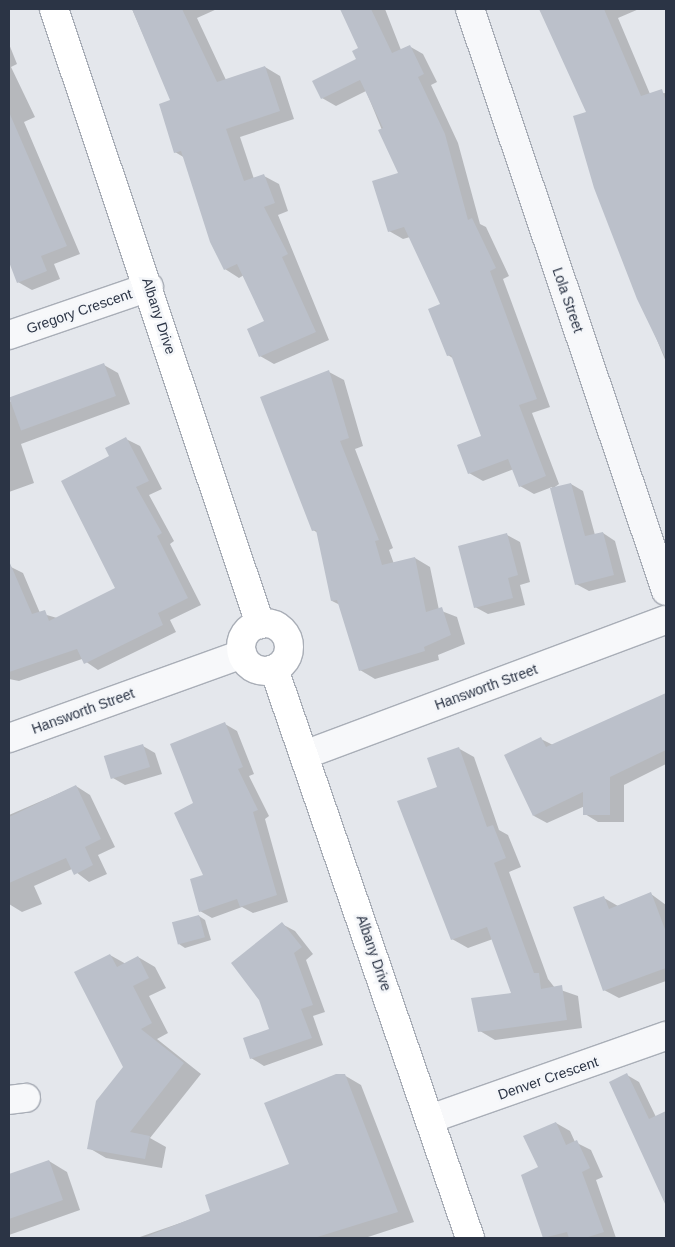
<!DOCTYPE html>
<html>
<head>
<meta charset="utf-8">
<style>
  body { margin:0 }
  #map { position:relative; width:675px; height:1247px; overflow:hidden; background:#e4e7ec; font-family:Helvetica,sans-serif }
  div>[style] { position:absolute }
  .shadow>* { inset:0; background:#0003 }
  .building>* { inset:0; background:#bbc0ca; transform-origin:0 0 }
  .roads { filter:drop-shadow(1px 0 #a9aeb7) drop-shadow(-1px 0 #a9aeb7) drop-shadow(0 1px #a9aeb7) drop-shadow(0 -1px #a9aeb7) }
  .street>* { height:28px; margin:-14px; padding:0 14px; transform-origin:14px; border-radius:14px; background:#f7f8fa }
  .secondary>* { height:28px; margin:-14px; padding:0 14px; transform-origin:14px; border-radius:14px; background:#fff }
  .secondary>.ring { margin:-14px; padding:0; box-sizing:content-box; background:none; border:28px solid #fff; border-radius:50% }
  span { translate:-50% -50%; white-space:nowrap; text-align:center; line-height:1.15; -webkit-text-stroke:5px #f4f6f9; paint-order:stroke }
  .street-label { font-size:14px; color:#2b3445 }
  .frame { position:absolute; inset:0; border:10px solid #2b3445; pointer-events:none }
</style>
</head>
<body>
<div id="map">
  <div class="shadow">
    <div style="clip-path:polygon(132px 9px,217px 9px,197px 18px,226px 80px,265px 67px,280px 76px,294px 119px,240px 137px,254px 179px,264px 176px,279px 184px,288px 211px,278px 215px,329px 340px,274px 364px,260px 356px,265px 322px,244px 275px,239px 278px,225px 269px,185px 158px,175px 152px,172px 101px)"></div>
    <div style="clip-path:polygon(341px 9px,385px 9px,401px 50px,409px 46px,423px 54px,437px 82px,431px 85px,458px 143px,480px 224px,486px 227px,509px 276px,503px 279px,550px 407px,532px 413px,559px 484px,552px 489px,571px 484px,583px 491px,595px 535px,603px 533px,615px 541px,626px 582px,589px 591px,576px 584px,552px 487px,534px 494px,520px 486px,514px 469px,483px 481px,469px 473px,482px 437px,454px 359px,448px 355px,442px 305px,410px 237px,403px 239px,389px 231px,400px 174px,366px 91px,336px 106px,322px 98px,357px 60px,360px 49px)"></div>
    <div style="clip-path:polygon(541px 9px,639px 9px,618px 18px,650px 94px,666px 93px,666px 362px,595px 188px,588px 113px)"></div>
    <div style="clip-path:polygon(9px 44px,17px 64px,11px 67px,35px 117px,24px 122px,80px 254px,54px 264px,60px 279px,32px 290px,18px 282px,9px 258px)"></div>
    <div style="clip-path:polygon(104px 365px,118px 373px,130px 404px,21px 444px,34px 483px,9px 492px,9px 402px)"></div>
    <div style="clip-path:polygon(329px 372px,344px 380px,363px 446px,355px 449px,393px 548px,389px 550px,394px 564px,415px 558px,430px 567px,439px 610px,457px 617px,465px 644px,438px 655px,439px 660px,375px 679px,360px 670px,340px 605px,332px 601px,318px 533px,313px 530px)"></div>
    <div style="clip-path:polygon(126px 439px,140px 446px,162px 489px,149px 495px,174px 541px,170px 544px,201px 605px,170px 620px,176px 632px,98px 670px,82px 659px,19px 681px,9px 679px,9px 566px,23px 573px,40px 613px,57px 618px,117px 589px,110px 457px)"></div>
    <div style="clip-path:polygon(507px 535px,520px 542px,530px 582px,520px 585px,525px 605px,488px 614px,475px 607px)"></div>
    <div style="clip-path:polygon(666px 695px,666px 764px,624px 785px,624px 822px,598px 822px,585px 814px,585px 806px,547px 823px,534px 816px,541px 739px,553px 745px)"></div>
    <div style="clip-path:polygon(225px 724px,237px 731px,254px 774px,249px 776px,269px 816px,265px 819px,288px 902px,253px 913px,242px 907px,212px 918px,200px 911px,205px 876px,195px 804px)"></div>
    <div style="clip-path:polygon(143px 746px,155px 753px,162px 774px,125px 785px,113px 778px)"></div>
    <div style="clip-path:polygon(458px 748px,474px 757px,499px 830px,508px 835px,521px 867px,509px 872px,548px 979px,555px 988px,578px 996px,582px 1028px,495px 1040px,480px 1031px,512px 994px,493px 939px,468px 948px,452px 939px,439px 787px)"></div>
    <div style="clip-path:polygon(76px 786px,90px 795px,115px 847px,98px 855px,107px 874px,89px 882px,72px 869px,34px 886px,42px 904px,22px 912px,9px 904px,9px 815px)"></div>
    <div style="clip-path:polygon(651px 894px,666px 905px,666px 981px,619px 998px,604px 990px,604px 898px,618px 906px)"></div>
    <div style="clip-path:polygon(199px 916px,205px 920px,211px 940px,185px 948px,179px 944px)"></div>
    <div style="clip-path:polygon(282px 924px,295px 931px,313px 954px,306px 960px,325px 1012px,313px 1016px,323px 1045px,264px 1066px,251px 1058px,270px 1029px)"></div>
    <div style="clip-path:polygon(110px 955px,126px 964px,138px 957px,155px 967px,166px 988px,149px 996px,168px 1033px,157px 1039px,201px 1074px,150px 1138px,166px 1147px,162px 1168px,106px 1158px,89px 1148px,124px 1067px)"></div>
    <div style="clip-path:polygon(344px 1075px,361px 1085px,414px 1222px,365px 1238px,137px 1238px,212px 1212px,291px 1164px)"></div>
    <div style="clip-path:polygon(627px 1075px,639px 1082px,656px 1117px,666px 1113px,666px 1185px,655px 1178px)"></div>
    <div style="clip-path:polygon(556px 1123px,570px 1131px,575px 1142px,591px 1150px,603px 1177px,596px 1180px,616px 1238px,544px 1238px,522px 1176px,539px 1168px)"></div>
    <div style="clip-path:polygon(49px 1161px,67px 1172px,80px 1210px,9px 1235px,9px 1175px)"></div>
  </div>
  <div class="building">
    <div style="clip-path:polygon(132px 9px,182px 9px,217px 82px,265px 66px,280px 111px,226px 129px,244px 181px,264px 174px,275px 203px,264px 207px,288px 254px,282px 257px,316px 332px,259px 357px,247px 329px,264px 321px,237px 264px,224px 270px,210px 242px,181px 151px,174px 153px,159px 104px,170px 100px)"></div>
    <div style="clip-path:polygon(340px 9px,371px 9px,392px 53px,410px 45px,424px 74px,418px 77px,445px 134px,468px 220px,472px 218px,496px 268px,490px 271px,537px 399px,519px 405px,546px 476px,519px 487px,508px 459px,468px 474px,457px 445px,481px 436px,451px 355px,447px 356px,428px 309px,440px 304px,404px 227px,388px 232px,372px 181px,398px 173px,378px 130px,383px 128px,360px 80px,321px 99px,312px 81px,356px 59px,352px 51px,358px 48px)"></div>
    <div style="clip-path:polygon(539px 9px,604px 9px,641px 96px,662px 89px,666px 102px,666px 359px,637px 299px,594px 188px,573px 116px,586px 112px)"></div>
    <div style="clip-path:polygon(9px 112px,67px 246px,41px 256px,47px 271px,17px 283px,9px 262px)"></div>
    <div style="left:104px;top:363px;width:35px;height:101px;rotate:70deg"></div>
    <div style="clip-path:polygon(329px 370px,349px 438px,340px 441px,379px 540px,375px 541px,382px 565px,415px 557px,426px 612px,442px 607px,451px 635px,424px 647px,425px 651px,359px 671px,337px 600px,331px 601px,316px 530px,312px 531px,260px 397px)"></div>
    <div style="clip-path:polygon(126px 437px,149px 481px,136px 487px,162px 533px,157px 536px,188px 598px,158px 613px,163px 625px,84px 664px,77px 649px,9px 672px,9px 561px,32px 614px,45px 610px,49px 621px,115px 588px,61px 481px,109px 456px,105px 448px)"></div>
    <div style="clip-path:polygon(571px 483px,585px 536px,603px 532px,614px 575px,575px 585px,550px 488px)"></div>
    <div style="clip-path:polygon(507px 533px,518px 575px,508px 578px,513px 598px,474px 608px,458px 546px)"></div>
    <div style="clip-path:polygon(666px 693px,666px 750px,610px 777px,610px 815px,583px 815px,583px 792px,533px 816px,504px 755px,541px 737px,546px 747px)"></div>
    <div style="clip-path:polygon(225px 722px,243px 767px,238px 769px,258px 810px,253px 812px,277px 895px,240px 907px,237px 899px,199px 912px,190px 879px,203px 875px,174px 813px,193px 803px,170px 744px)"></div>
    <div style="left:143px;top:744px;width:24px;height:41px;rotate:73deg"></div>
    <div style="clip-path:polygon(459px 747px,487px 827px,493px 825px,506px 858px,494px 863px,534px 973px,539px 973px,541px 989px,562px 985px,567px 1020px,478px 1032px,471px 998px,511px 993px,487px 927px,451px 940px,397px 801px,437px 787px,427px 758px)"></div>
    <div style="clip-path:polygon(76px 785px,101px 839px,85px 847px,93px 865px,74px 875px,66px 858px,9px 883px,9px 817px)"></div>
    <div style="clip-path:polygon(651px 892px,666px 932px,666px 968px,603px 991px,573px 907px,604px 896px,609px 909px)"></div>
    <div style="left:199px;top:915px;width:23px;height:28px;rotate:75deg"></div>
    <div style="clip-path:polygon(282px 922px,302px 947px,294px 953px,313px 1005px,301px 1009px,312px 1038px,250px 1059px,243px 1038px,269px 1029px,259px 1000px,231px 963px)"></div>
    <div style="clip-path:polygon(110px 954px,117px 967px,138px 956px,149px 978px,133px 986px,152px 1023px,141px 1029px,184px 1063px,130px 1132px,150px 1136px,145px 1159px,87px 1149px,96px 1101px,123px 1067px,74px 972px)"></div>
    <div style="clip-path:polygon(627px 1073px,649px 1119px,666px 1111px,666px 1206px,609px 1082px)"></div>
    <div style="clip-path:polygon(336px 1074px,345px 1074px,398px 1212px,314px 1238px,143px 1238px,210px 1211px,205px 1195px,289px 1164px,264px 1103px)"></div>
    <div style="clip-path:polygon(556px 1122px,566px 1145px,577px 1140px,590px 1168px,582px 1172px,604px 1232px,585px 1238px,569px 1238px,567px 1232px,543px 1238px,521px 1175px,538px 1167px,523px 1136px)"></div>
    <div style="clip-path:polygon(49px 1160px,63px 1200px,9px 1219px,9px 1174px)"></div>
  </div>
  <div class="roads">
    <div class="street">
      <div style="left:470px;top:9px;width:614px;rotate:71.39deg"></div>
      <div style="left:9px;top:335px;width:148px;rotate:-18.9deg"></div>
      <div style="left:9px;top:738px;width:248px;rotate:-19.8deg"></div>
      <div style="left:307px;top:754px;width:383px;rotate:-20.5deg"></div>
      <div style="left:9px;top:1100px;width:17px;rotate:-7deg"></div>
      <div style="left:430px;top:1119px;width:250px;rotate:-19.4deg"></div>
    </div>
    <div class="secondary">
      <div style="left:54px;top:9px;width:649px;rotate:71.48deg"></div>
      <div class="ring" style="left:241px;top:623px;width:20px;height:20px"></div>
      <div style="left:274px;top:669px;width:602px;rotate:70.99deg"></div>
    </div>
  </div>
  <div class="street-label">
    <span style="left:568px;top:300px;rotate:71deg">Lola Street</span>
    <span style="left:79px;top:311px;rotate:-19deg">Gregory Crescent</span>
    <span style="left:159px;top:316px;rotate:72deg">Albany Drive</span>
    <span style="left:486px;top:687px;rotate:-20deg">Hansworth Street</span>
    <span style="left:83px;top:711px;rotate:-20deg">Hansworth Street</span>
    <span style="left:374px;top:953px;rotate:71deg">Albany Drive</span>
    <span style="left:548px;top:1078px;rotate:-19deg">Denver Crescent</span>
  </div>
  <div class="frame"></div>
</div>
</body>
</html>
